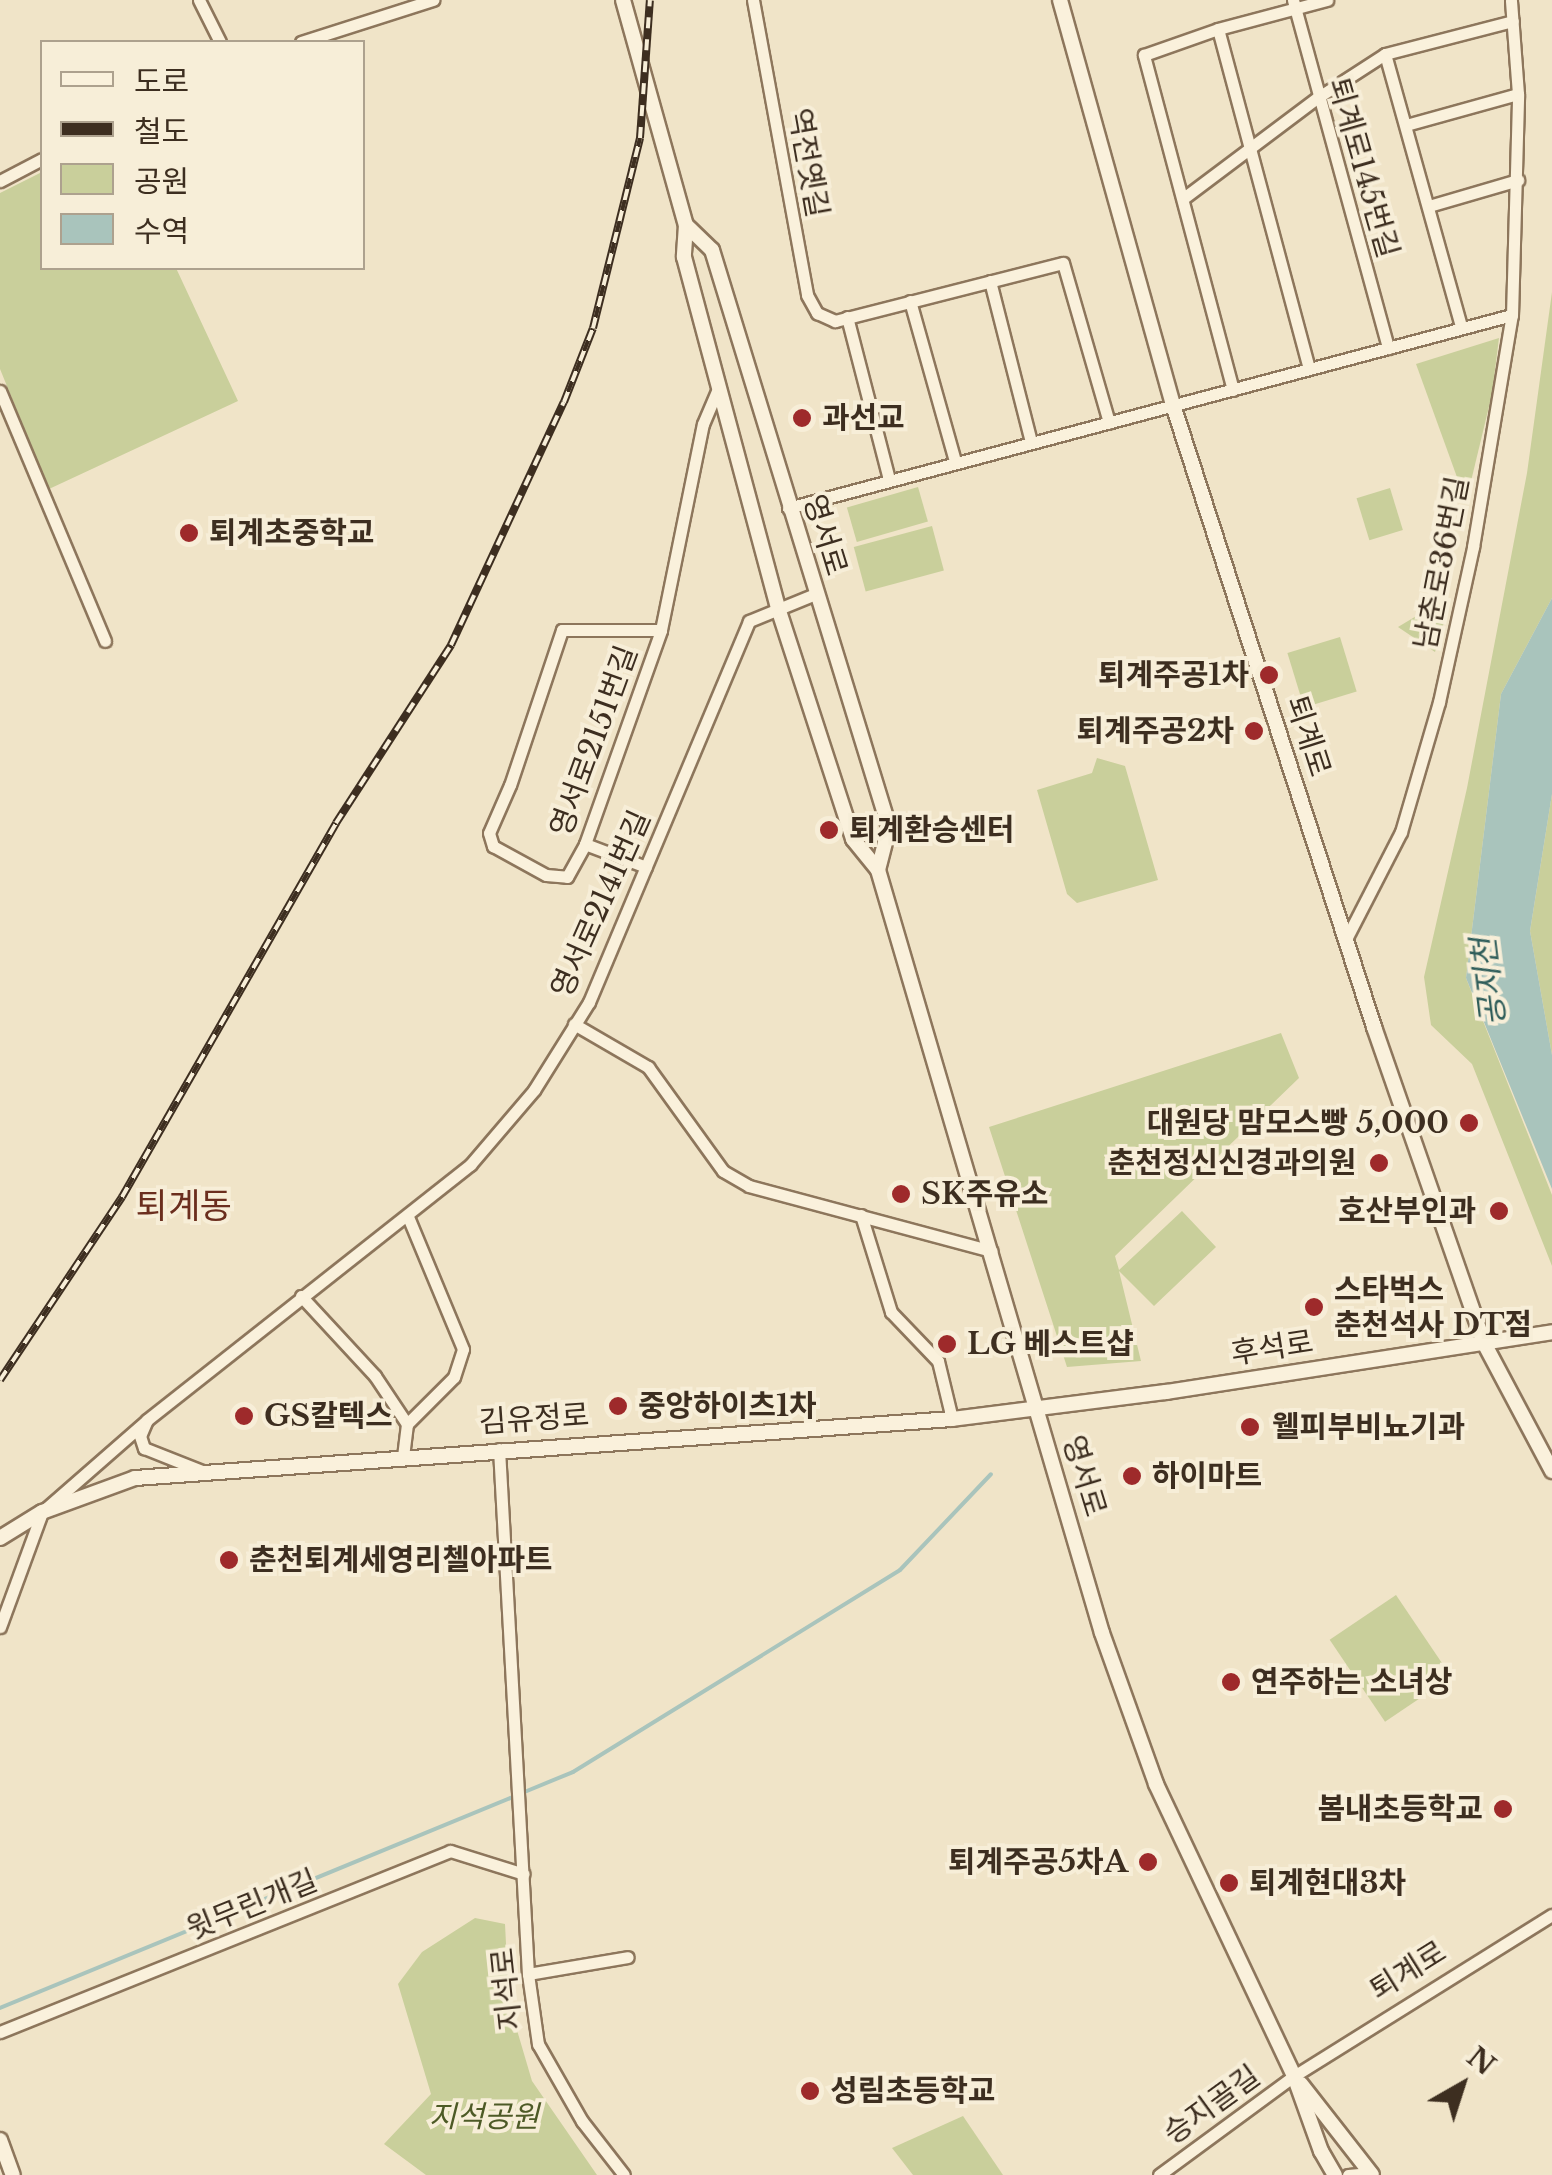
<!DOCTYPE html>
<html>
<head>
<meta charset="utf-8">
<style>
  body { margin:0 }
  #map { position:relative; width:1552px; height:2175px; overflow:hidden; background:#f0e4c8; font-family:"Libre Baskerville","Noto Sans KR",serif }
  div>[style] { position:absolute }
  .green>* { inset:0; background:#c9cf9b; transform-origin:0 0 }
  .water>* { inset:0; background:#a9c4bc }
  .stream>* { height:4px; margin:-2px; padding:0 2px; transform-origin:2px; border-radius:2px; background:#a9c4bc }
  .roads { filter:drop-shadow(2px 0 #8d765c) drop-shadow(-2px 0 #8d765c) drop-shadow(0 2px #8d765c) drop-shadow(0 -2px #8d765c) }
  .minor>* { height:11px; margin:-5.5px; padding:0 5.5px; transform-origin:5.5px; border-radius:5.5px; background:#faf1dc }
  .tertiary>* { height:14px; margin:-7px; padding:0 7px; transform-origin:7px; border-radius:7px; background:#faf1dc }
  .rail>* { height:8px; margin-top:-4px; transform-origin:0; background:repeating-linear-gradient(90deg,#f7eed8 0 11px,#3d2e20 0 22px); box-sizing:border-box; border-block:2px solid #3d2e20 }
  .dots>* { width:28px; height:28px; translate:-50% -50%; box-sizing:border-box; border:5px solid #f7eed8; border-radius:50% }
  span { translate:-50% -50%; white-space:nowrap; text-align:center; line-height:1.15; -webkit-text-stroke:8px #f7eed8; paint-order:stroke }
  .street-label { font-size:30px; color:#3d2e20 }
  .poi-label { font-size:30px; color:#3d2e20; font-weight:700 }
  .left { translate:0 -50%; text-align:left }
  .right { translate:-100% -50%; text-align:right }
  .park-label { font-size:30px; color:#4d5a26; font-style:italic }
  .water-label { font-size:32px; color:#2f5d5a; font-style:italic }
  .quarter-label { font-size:35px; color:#6b2e1e }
  .legend { position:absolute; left:40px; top:40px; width:325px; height:230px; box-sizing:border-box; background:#f7eed8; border:2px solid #ada18e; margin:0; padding:12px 18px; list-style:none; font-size:30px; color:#3d2e20 }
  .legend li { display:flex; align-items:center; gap:20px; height:50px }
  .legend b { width:50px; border:2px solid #ada18e }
  .north { position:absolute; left:1412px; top:2035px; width:100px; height:100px; -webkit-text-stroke:8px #f7eed8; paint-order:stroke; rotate:39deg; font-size:28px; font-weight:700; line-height:40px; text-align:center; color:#3d2e20 }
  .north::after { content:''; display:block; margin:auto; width:35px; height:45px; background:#3d2e20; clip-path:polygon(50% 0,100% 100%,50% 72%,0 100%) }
</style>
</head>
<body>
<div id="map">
  <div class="green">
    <div style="clip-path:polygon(42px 172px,42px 268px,176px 268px,238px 401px,49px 489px,0 369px,0 193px)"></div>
    <div style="clip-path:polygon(1552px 292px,1552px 598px,1501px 694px,1466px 978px,1552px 1195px,1552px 1266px,1472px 1064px,1431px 1025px,1424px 977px,1467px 788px,1527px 473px)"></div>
    <div style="clip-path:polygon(1499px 338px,1492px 394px,1466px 502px,1416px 364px)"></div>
    <div style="left:918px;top:487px;width:36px;height:74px;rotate:74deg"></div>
    <div style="left:1390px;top:488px;width:44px;height:35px;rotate:73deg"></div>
    <div style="left:932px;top:526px;width:46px;height:81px;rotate:75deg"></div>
    <div style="clip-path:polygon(1438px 603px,1448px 609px,1435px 652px,1398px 627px)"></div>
    <div style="left:1340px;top:637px;width:57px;height:55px;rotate:73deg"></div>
    <div style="clip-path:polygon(1097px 758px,1125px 766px,1158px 880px,1077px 903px,1067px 894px,1037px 790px,1092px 773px)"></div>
    <div style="clip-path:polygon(1552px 794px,1552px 1055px,1530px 931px)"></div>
    <div style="clip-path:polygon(1281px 1033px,1299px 1078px,1115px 1256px,1119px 1270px,1182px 1211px,1216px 1247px,1154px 1306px,1119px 1271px,1141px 1361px,1067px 1367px,989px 1127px)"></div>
    <div style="left:1396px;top:1595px;width:99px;height:80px;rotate:56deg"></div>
    <div style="clip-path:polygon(475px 1918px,505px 1924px,509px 2003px,532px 2081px,597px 2175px,426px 2175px,384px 2144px,431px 2094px,398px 1984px,422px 1952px)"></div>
    <div style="clip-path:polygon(963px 2116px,1003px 2175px,913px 2175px,892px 2148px)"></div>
  </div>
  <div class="water">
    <div style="clip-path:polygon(1552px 598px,1552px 794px,1530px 931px,1552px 1055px,1552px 1189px,1466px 978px,1501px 694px)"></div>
  </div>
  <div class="stream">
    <div style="left:522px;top:1793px;width:55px;rotate:-22.4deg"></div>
    <div style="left:573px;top:1772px;width:384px;rotate:-31.7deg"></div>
    <div style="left:900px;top:1570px;width:132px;rotate:-46.5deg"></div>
    <div style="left:0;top:2008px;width:555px;rotate:-22.36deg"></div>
  </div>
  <div class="roads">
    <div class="minor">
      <div style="left:199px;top:0;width:47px;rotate:63.4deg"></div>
      <div style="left:753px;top:0;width:300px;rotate:79.6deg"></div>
      <div style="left:807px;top:295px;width:21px;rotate:61deg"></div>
      <div style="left:817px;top:313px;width:20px;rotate:24deg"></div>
      <div style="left:835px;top:321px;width:235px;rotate:-14.3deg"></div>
      <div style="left:1063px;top:263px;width:166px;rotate:73.9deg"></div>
      <div style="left:1293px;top:0;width:361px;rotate:74.7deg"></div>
      <div style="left:1218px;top:29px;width:352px;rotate:75deg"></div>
      <div style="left:301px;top:42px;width:139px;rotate:-17.7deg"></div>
      <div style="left:1385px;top:54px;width:283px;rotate:74.4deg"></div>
      <div style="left:1406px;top:125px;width:116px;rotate:-15.5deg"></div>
      <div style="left:0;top:181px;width:47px;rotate:-27.6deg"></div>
      <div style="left:1185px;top:197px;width:165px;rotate:-36.9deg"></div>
      <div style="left:1317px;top:98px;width:81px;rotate:-32.9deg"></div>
      <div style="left:1385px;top:54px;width:132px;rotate:-14.5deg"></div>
      <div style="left:1429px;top:206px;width:93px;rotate:-16.3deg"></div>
      <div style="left:990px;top:281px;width:166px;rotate:75.7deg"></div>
      <div style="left:910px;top:301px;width:166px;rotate:74.3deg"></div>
      <div style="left:847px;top:317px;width:167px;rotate:75.5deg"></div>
      <div style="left:1233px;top:390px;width:347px;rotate:-104.9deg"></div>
      <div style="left:1144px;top:55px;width:78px;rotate:-19.4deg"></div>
      <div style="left:1218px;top:29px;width:113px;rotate:-14.9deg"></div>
      <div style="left:0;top:391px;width:271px;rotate:67.2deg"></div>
      <div style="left:788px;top:508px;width:749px;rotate:-14.93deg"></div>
      <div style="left:661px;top:630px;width:99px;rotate:180deg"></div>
      <div style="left:562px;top:630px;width:163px;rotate:108.5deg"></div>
      <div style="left:510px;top:785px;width:52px;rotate:113.6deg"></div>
      <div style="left:489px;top:833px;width:14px;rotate:73deg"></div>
      <div style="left:493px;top:846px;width:60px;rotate:28.7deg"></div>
      <div style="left:546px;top:875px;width:21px;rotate:5deg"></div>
      <div style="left:567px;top:877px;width:38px;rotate:-61deg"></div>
      <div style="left:585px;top:844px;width:227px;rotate:-70.4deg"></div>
      <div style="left:661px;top:630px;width:210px;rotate:-78.5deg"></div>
      <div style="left:703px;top:424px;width:36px;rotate:-67deg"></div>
      <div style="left:585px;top:844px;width:65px;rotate:20.7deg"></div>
      <div style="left:1346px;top:939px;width:120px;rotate:-62.8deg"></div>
      <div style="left:1401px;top:832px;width:135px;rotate:-73.7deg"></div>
      <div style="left:1439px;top:702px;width:159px;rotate:-77.6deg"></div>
      <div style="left:1473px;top:547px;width:235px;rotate:-80.5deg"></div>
      <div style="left:1512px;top:315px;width:221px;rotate:-88.4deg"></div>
      <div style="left:1518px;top:94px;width:94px;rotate:-94.3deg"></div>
      <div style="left:574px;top:1024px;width:86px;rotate:30.2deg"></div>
      <div style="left:648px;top:1067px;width:128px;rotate:54.2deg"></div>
      <div style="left:723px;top:1171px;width:30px;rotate:30deg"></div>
      <div style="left:749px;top:1186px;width:251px;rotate:15deg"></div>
      <div style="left:861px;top:1215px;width:102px;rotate:72.8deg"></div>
      <div style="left:891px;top:1312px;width:68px;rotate:46.2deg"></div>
      <div style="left:938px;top:1361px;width:60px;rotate:76.4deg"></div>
      <div style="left:301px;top:1296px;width:109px;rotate:47.2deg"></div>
      <div style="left:375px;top:1376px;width:58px;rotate:56.3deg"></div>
      <div style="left:407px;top:1424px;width:32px;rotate:97deg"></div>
      <div style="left:146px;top:1422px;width:15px;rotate:113deg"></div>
      <div style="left:140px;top:1436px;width:13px;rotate:72deg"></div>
      <div style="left:144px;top:1448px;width:62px;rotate:21.6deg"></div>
      <div style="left:407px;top:1424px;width:66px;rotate:-45deg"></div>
      <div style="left:454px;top:1377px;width:29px;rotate:-72deg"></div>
      <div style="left:463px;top:1349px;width:143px;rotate:-112.6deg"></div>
      <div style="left:499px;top:1449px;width:526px;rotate:86.84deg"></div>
      <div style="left:528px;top:1974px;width:71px;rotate:81.9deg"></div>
      <div style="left:538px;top:2044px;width:89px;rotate:60.3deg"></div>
      <div style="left:582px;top:2121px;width:68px;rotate:52.1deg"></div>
      <div style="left:0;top:1627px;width:122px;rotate:-69.9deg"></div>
      <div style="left:42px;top:1512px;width:140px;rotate:-41.2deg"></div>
      <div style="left:147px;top:1420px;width:412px;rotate:-38.3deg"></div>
      <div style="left:470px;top:1165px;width:99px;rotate:-49.5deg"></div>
      <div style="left:534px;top:1090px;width:104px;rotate:-58deg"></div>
      <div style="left:589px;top:1002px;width:413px;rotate:-67.2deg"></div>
      <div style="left:749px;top:621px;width:71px;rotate:-22.2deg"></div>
      <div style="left:528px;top:1974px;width:101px;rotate:-9.6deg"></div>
      <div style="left:0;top:2032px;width:485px;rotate:-21.9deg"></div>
      <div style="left:450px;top:1851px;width:77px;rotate:17.3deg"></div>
      <div style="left:1159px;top:2175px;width:167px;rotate:-36.3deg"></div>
      <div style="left:1294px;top:2076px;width:304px;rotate:-32deg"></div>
      <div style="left:1348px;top:2175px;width:23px;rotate:-5deg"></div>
    </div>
    <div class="tertiary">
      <div style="left:623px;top:0;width:234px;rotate:74.4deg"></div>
      <div style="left:686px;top:225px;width:32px;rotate:94deg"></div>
      <div style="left:684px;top:257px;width:363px;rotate:75deg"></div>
      <div style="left:778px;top:608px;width:243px;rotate:72deg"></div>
      <div style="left:853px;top:839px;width:40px;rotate:51deg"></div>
      <div style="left:878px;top:870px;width:795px;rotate:73.64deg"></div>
      <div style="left:1102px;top:1633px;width:160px;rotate:70.3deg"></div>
      <div style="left:1156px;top:1784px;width:323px;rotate:64.7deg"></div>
      <div style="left:1294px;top:2076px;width:80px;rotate:70.2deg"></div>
      <div style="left:1321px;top:2151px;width:28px;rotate:60deg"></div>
      <div style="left:1060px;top:0;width:420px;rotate:74.4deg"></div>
      <div style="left:1173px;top:405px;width:654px;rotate:72.09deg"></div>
      <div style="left:1374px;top:1027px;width:335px;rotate:70.8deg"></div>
      <div style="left:1484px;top:1343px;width:145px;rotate:62deg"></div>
      <div style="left:686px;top:225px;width:36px;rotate:44deg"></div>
      <div style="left:712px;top:250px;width:604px;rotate:72.95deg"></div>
      <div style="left:889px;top:827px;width:44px;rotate:104.3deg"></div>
      <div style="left:0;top:1538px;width:49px;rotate:-31.8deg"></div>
      <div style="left:42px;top:1512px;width:99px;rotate:-20.1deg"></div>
      <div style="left:135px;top:1478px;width:819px;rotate:-4.13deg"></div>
      <div style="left:952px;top:1419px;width:216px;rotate:-7.2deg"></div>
      <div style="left:1166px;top:1392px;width:391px;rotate:-8.8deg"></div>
      <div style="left:1301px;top:2084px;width:115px;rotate:52deg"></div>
      <div style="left:0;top:2140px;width:37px;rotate:70deg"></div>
    </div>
  </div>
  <div class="rail">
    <div style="left:0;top:1380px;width:220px;rotate:-56.3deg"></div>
    <div style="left:122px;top:1197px;width:431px;rotate:-60.2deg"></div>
    <div style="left:336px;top:823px;width:212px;rotate:-57.1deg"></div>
    <div style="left:451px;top:645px;width:268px;rotate:-65.1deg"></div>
    <div style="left:564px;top:402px;width:79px;rotate:-68.6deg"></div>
    <div style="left:593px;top:328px;width:196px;rotate:-76.1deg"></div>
    <div style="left:640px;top:138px;width:138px;rotate:-85.9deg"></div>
  </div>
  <div class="dots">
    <div style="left:802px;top:418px;background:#9e2a2b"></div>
    <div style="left:189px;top:533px;background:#9e2a2b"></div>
    <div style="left:1269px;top:675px;background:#9e2a2b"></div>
    <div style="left:1254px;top:731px;background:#9e2a2b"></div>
    <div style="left:829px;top:830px;background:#9e2a2b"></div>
    <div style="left:1469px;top:1123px;background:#9e2a2b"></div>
    <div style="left:1379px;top:1163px;background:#9e2a2b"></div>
    <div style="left:901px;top:1194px;background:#9e2a2b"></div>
    <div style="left:1499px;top:1211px;background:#9e2a2b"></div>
    <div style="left:1314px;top:1307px;background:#9e2a2b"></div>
    <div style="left:947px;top:1344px;background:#9e2a2b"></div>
    <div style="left:618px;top:1406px;background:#9e2a2b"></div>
    <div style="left:244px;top:1416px;background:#9e2a2b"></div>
    <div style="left:1250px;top:1427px;background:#9e2a2b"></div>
    <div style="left:1132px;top:1476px;background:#9e2a2b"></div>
    <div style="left:229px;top:1560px;background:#9e2a2b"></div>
    <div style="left:1231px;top:1682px;background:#9e2a2b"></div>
    <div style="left:1503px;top:1809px;background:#9e2a2b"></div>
    <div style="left:1148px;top:1862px;background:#9e2a2b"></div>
    <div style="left:1229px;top:1883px;background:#9e2a2b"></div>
    <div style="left:810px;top:2091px;background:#9e2a2b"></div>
  </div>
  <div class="street-label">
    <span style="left:808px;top:163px;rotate:80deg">역전옛길</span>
    <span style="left:1363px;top:168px;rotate:74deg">퇴계로145번길</span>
    <span style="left:825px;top:535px;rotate:73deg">영서로</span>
    <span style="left:1442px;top:563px;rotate:-79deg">남춘로36번길</span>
    <span style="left:1308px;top:736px;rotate:72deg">퇴계로</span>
    <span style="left:594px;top:741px;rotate:-70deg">영서로2151번길</span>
    <span style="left:601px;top:904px;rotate:-66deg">영서로2141번길</span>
    <span style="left:1272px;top:1348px;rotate:-9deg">후석로</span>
    <span style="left:534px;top:1419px;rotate:-4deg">김유정로</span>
    <span style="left:1084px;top:1476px;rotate:73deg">영서로</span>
    <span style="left:252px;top:1905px;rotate:-22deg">윗무린개길</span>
    <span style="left:1408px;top:1971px;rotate:-32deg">퇴계로</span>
    <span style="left:507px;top:1989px;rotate:-96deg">지석로</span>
    <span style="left:1212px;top:2105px;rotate:-36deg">승지골길</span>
  </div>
  <div class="poi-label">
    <span class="left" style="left:822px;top:418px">과선교</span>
    <span class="left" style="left:209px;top:533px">퇴계초중학교</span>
    <span class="right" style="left:1249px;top:675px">퇴계주공1차</span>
    <span class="right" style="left:1234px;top:731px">퇴계주공2차</span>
    <span class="left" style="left:849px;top:830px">퇴계환승센터</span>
    <span class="right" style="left:1449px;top:1123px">대원당 맘모스빵 5,000</span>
    <span class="right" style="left:1356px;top:1163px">춘천정신신경과의원</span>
    <span class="left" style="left:921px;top:1194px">SK주유소</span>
    <span class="right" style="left:1476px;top:1211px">호산부인과</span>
    <span class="left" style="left:1334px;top:1307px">스타벅스<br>춘천석사 DT점</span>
    <span class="left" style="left:967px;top:1344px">LG 베스트샵</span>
    <span class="left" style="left:638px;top:1406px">중앙하이츠1차</span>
    <span class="left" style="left:264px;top:1416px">GS칼텍스</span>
    <span class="left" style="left:1272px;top:1427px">웰피부비뇨기과</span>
    <span class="left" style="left:1152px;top:1476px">하이마트</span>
    <span class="left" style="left:249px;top:1560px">춘천퇴계세영리첼아파트</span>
    <span class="left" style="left:1251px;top:1682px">연주하는 소녀상</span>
    <span class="right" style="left:1483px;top:1809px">봄내초등학교</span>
    <span class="right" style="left:1128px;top:1862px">퇴계주공5차A</span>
    <span class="left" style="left:1249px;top:1883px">퇴계현대3차</span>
    <span class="left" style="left:830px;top:2091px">성림초등학교</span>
  </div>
  <div class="park-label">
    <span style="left:484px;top:2117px">지석공원</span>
  </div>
  <div class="water-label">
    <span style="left:1489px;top:982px;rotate:-97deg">공지천</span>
  </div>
  <div class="quarter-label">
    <span style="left:184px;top:1206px">퇴계동</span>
  </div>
  <ul class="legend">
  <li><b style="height:12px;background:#faf1dc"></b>도로</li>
  <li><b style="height:12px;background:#3d2e20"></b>철도</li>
  <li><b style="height:28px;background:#c9cf9b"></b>공원</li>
  <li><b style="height:28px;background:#a9c4bc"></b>수역</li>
  </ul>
  <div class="north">N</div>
</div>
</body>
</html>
